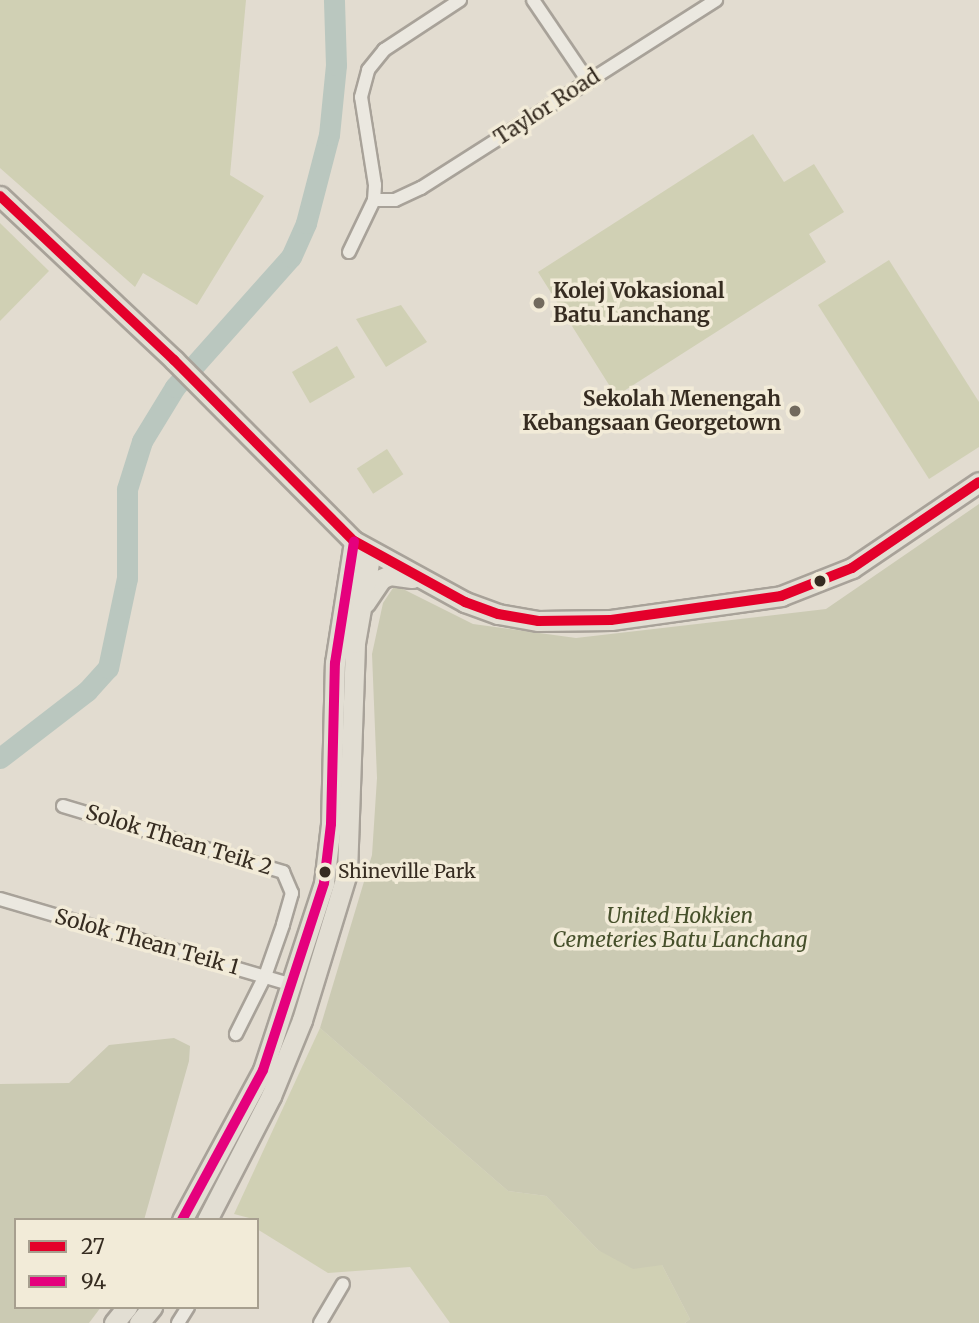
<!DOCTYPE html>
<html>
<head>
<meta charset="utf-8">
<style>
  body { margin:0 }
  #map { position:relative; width:979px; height:1323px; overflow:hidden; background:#e2dcd0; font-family:Merriweather,serif }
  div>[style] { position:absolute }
  .green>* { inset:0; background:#d0d0b4; transform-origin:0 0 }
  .cemetery>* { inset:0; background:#cbcab3 }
  .river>* { height:21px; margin:-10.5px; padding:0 10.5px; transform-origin:10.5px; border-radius:10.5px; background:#bac7bf }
  .roads { filter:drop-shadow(2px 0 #a8a299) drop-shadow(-2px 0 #a8a299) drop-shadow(0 2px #a8a299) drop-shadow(0 -2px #a8a299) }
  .street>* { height:12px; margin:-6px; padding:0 6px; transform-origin:6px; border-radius:6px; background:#ebe8e0 }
  .primary>* { height:19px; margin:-9.5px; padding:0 9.5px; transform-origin:9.5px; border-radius:9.5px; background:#e2ded3 }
  .bus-1>* { height:10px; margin:-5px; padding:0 5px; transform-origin:5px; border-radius:5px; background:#e4002b }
  .bus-2>* { height:10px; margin:-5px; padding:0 5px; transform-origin:5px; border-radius:5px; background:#e5007d }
  .dots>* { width:19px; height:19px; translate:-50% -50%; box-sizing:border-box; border:4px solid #f2ebd8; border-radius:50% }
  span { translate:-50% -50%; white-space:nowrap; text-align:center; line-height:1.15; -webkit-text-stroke:7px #f2ebd8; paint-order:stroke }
  .bus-label { font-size:19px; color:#362c21 }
  .left { translate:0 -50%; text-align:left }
  .street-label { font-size:21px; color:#362c21 }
  .poi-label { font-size:21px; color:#362c21; font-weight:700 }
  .right { translate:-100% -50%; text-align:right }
  .park-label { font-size:21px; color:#46502b; font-style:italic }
  .legend { position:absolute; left:14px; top:1218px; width:245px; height:91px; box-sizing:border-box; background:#f2ebd8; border:2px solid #a79f8f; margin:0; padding:9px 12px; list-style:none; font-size:21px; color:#362c21 }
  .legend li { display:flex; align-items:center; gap:14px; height:35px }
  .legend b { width:35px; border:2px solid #a79f8f }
</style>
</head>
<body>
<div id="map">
  <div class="green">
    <div style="clip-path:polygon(0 0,246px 0,230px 175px,264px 196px,197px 305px,143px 273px,135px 287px,0 168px)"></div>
    <div style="clip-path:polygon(753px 134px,784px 182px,814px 164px,844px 212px,809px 234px,826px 262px,616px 396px,538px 272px)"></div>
    <div style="clip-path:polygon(0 223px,49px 271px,0 321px)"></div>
    <div style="clip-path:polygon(889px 260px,979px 402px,979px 447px,929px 479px,818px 305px)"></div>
    <div style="clip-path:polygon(401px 305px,427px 342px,386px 367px,356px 319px)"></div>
    <div style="left:337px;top:346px;width:36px;height:52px;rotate:60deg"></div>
    <div style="left:387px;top:449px;width:30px;height:36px;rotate:57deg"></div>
    <div style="clip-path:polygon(320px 1028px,508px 1191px,546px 1196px,598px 1250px,662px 1265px,690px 1319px,685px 1323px,450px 1323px,410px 1267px,328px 1273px,257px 1229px,257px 1220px,234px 1214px)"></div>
  </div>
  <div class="cemetery">
    <div style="clip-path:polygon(979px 504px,979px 1323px,685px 1323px,690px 1319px,662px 1265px,633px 1269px,598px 1250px,546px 1196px,508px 1191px,320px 1028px,372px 855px,377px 778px,372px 654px,383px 603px,395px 585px,473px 624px,576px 638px,826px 609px)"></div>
    <div style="clip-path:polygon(174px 1038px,190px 1046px,189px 1061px,144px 1220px,16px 1220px,16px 1307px,101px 1307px,89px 1323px,0 1323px,0 1084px,69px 1083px,109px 1045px)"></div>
  </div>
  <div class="river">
    <div style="left:0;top:758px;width:110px;rotate:-37.6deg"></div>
    <div style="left:87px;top:691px;width:31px;rotate:-48deg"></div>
    <div style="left:108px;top:668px;width:92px;rotate:-78.1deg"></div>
    <div style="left:127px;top:578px;width:89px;rotate:-90deg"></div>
    <div style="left:127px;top:489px;width:50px;rotate:-72.6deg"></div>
    <div style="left:142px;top:441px;width:63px;rotate:-58.6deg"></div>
    <div style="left:175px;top:387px;width:174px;rotate:-48.3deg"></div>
    <div style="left:291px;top:257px;width:37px;rotate:-66deg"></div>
    <div style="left:306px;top:223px;width:91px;rotate:-75.4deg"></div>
    <div style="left:329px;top:135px;width:70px;rotate:-84.3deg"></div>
    <div style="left:336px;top:65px;width:65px;rotate:-91.8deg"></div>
  </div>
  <div class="roads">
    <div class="street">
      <div style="left:533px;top:0;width:98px;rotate:55.8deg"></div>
      <div style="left:374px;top:200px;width:21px"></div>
      <div style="left:395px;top:200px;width:29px;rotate:-25deg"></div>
      <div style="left:421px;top:188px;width:350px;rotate:-32.5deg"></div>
      <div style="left:349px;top:252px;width:58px;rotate:-64.3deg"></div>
      <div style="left:374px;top:200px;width:15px;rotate:-86deg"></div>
      <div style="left:375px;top:185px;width:89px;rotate:-99deg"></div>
      <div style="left:361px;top:97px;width:28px;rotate:-75deg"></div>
      <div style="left:368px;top:70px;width:26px;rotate:-51deg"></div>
      <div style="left:384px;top:50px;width:91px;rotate:-33.3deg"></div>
      <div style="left:63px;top:806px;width:230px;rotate:16.7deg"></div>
      <div style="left:283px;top:872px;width:23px;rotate:67deg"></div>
      <div style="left:292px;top:893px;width:33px;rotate:106deg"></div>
      <div style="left:283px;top:925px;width:54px;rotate:109.4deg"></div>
      <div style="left:265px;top:976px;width:65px;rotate:116.6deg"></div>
      <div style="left:0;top:899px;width:305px;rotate:16.4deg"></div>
      <div style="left:178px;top:1323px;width:19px;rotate:-58deg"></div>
      <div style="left:320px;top:1323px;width:45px;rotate:-59.5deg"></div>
    </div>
    <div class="primary">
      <div style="left:0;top:196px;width:239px;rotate:43.3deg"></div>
      <div style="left:174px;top:360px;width:255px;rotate:45.2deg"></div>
      <div style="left:354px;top:541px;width:127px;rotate:28.8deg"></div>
      <div style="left:465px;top:602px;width:35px;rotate:20deg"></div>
      <div style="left:498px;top:614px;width:41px;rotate:9.9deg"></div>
      <div style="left:538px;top:621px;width:73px;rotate:-0.8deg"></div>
      <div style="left:611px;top:620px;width:172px;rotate:-8deg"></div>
      <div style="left:781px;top:596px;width:76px;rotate:-21.5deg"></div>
      <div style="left:852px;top:568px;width:153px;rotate:-34.1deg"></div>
      <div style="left:365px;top:603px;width:29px;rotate:-56deg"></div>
      <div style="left:381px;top:579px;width:10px;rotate:-24deg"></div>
      <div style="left:390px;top:575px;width:22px;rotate:8deg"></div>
      <div style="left:182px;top:1220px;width:170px;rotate:-61.6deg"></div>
      <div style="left:263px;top:1070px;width:197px;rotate:-71.9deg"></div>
      <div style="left:324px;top:883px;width:59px;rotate:-83.2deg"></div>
      <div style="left:331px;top:824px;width:161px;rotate:-88.6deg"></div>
      <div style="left:335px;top:663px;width:123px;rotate:-81.1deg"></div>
      <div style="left:207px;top:1220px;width:140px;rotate:-62.7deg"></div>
      <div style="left:271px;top:1096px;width:82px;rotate:-67.8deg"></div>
      <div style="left:302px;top:1020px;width:154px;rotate:-73deg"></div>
      <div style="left:347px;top:873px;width:230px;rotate:-88deg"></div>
      <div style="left:355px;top:643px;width:93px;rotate:-80.1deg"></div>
      <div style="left:114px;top:1323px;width:21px;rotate:-51deg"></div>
      <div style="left:139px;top:1323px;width:21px;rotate:-51deg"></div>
    </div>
  </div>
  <div class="bus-1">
    <div style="left:0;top:196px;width:239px;rotate:43.3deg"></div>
    <div style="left:174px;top:360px;width:255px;rotate:45.2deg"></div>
    <div style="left:354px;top:541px;width:127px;rotate:28.8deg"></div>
    <div style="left:465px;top:602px;width:35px;rotate:20deg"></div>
    <div style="left:498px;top:614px;width:41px;rotate:9.9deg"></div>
    <div style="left:538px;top:621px;width:73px;rotate:-0.8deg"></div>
    <div style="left:611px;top:620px;width:172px;rotate:-8deg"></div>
    <div style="left:781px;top:596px;width:76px;rotate:-21.5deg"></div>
    <div style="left:852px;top:568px;width:153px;rotate:-34.1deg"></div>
  </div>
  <div class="bus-2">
    <div style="left:182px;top:1220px;width:170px;rotate:-61.6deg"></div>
    <div style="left:263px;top:1070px;width:197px;rotate:-71.9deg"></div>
    <div style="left:324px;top:883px;width:59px;rotate:-83.2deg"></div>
    <div style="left:331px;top:824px;width:161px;rotate:-88.6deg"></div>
    <div style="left:335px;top:663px;width:123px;rotate:-81.1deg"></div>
  </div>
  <div class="dots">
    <div style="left:539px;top:303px;background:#726a5e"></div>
    <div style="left:795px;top:411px;background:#726a5e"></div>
    <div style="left:820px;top:581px;background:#362c21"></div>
    <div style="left:325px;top:872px;background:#362c21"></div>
  </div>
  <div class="bus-label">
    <span class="left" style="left:338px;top:872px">Shineville Park</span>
  </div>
  <div class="street-label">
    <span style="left:547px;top:107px;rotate:-33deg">Taylor Road</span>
    <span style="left:179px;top:840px;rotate:17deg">Solok Thean Teik 2</span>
    <span style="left:147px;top:942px;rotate:16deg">Solok Thean Teik 1</span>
  </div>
  <div class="poi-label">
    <span class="left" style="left:553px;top:303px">Kolej Vokasional<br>Batu Lanchang</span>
    <span class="right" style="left:781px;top:411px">Sekolah Menengah<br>Kebangsaan Georgetown</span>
  </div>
  <div class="park-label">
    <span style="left:680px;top:928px">United Hokkien<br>Cemeteries Batu Lanchang</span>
  </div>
  <ul class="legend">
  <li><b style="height:9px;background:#e4002b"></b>27</li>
  <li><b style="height:9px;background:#e5007d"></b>94</li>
  </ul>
</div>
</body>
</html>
